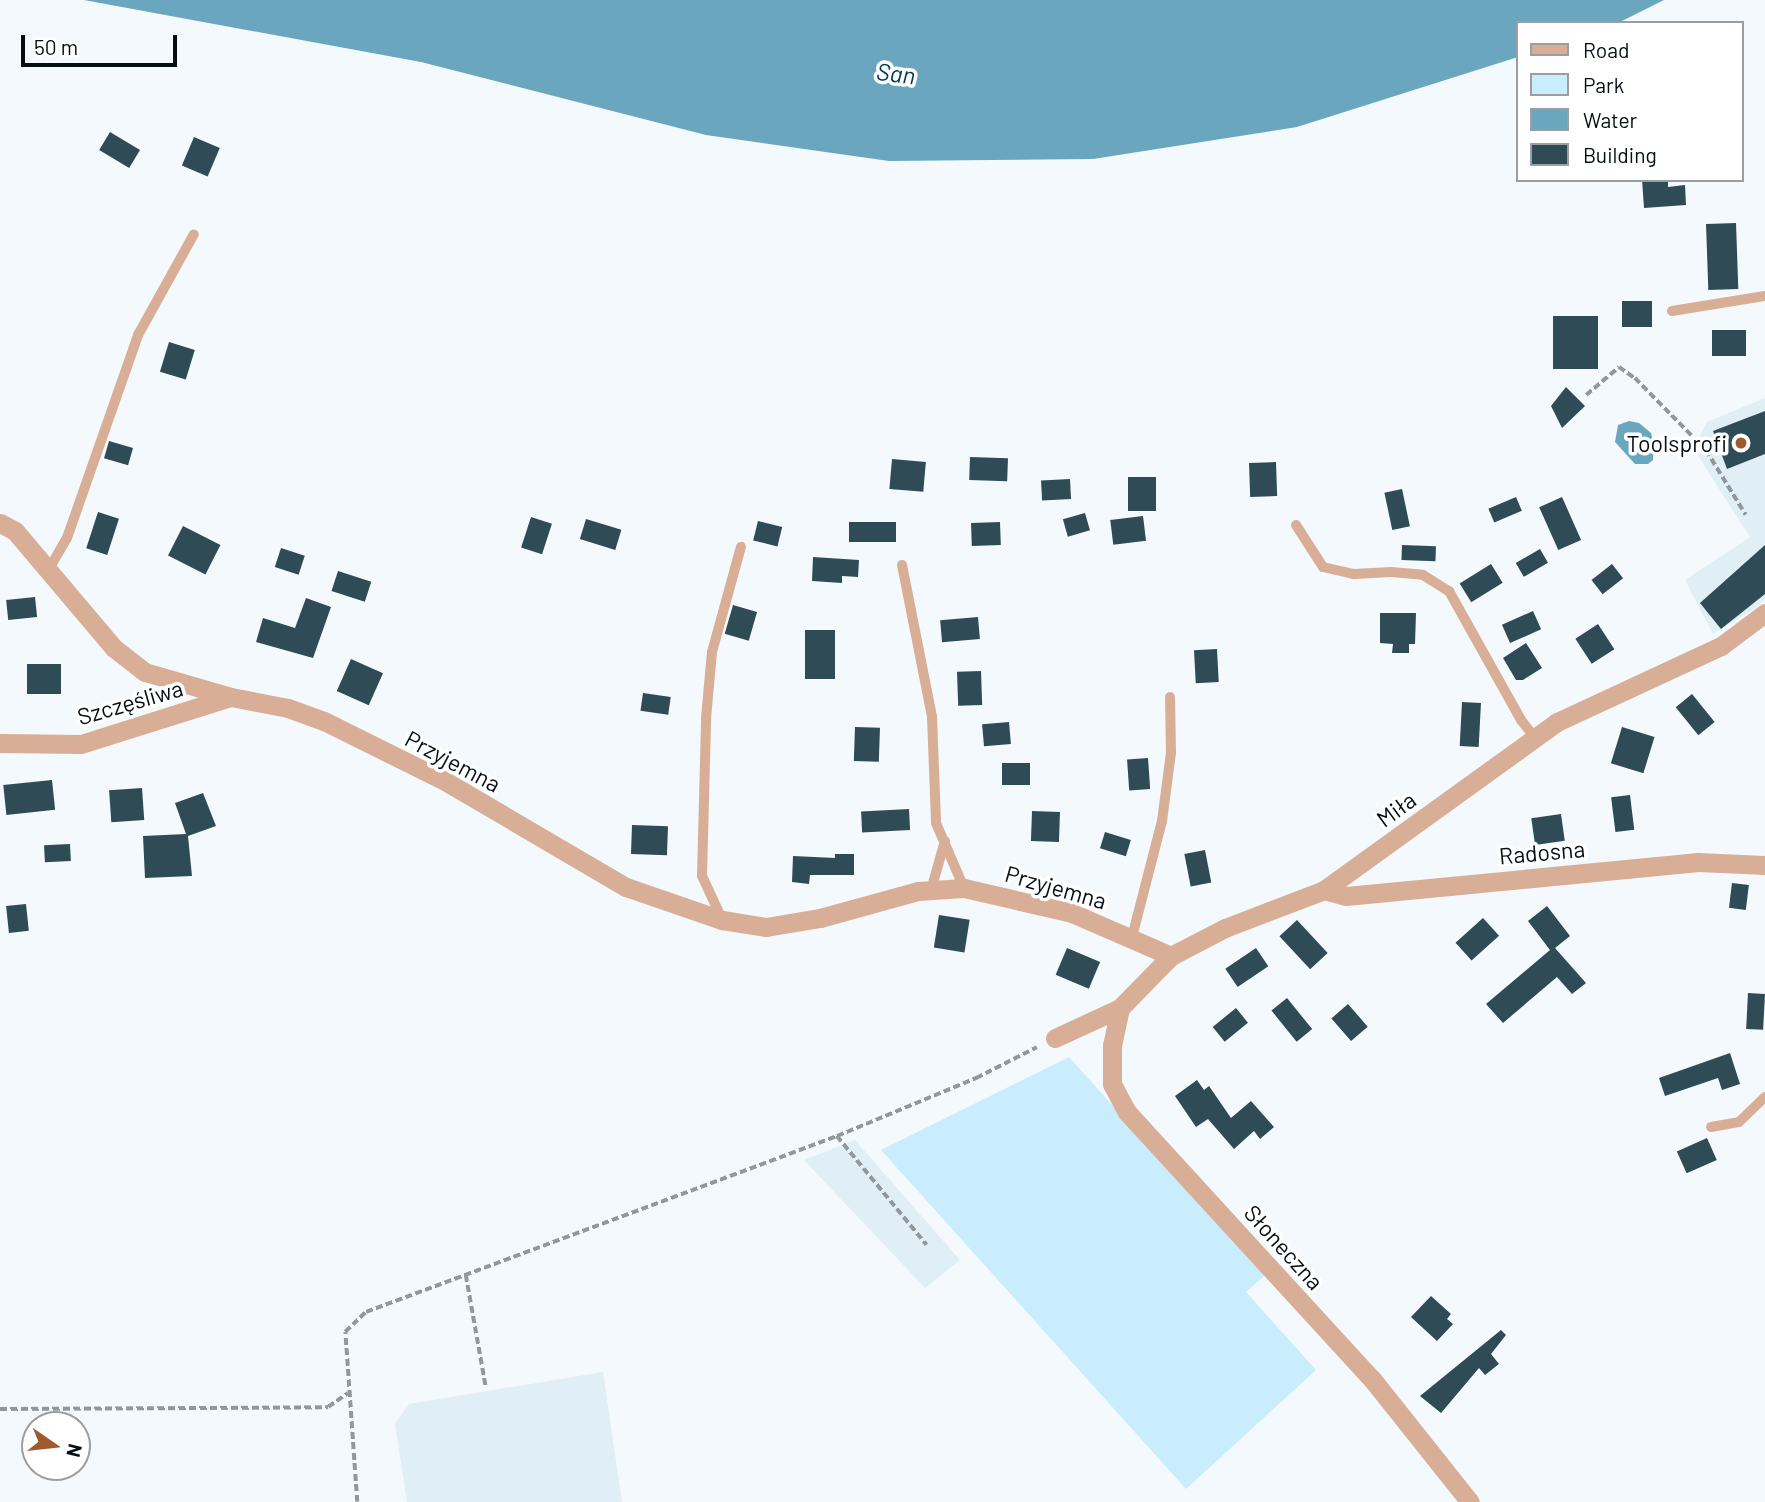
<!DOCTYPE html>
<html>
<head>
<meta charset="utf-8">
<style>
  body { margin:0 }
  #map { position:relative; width:1765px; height:1502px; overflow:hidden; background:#f3f9fc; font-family:Barlow,sans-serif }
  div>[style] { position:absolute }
  .built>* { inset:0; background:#e0eff6 }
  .green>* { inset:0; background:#c9edfc }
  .water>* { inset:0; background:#6aa7bf }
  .building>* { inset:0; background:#2f4b56; transform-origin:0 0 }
  .path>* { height:3.5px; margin-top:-1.75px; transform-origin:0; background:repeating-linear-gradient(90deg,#91989c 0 7px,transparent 0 10.5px) }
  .service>* { height:10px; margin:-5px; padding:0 5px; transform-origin:5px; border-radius:5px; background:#d9ae96 }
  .minor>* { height:19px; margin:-9.5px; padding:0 9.5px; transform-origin:9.5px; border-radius:9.5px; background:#d9ae96 }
  .dots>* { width:19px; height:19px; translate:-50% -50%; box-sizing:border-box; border:4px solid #fff; border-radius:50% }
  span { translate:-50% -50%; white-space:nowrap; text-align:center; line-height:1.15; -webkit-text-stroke:7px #fff; paint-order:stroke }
  .poi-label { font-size:23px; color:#030d12 }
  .right { translate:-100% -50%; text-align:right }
  .street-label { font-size:23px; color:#030d12 }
  .water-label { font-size:24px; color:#033c4e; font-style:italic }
  .legend { position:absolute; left:1516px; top:21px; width:228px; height:161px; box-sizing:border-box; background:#fff; border:2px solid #9a9ea0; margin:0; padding:9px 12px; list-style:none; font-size:21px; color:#030d12 }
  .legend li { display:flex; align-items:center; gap:14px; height:35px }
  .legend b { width:35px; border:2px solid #9a9ea0 }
  .north { position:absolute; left:21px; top:1411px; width:70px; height:70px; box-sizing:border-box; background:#fff; border:2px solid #9a9ea0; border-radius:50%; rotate:104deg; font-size:19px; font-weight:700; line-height:28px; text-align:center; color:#030d12 }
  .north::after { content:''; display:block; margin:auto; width:24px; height:32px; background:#9e592d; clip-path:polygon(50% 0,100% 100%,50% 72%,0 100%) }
  .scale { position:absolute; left:21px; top:35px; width:156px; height:32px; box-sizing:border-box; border:4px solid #030d12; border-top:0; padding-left:9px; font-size:21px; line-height:24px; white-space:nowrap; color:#030d12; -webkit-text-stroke:5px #fff; paint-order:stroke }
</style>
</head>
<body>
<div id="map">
  <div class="built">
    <div style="clip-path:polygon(1765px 398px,1765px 598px,1757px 607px,1713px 634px,1685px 580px,1750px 537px,1693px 448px,1707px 422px)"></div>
    <div style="clip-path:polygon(855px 1140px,960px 1260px,925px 1288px,804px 1160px)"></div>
    <div style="clip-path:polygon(603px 1372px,622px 1502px,407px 1502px,395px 1424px,409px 1404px)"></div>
  </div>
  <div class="green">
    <div style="clip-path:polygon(1069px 1057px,1265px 1275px,1246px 1292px,1316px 1370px,1186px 1489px,881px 1150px)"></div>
  </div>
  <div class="water">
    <div style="clip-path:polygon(84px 0,1664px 0,1618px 23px,1518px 23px,1518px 57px,1297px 127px,1093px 159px,889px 161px,706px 135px,421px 62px)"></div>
    <div style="clip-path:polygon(1629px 421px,1639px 423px,1651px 433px,1654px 446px,1653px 460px,1648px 464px,1635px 464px,1615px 442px,1618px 425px)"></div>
  </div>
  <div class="building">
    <div style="left:110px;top:132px;width:35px;height:21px;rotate:31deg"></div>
    <div style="left:194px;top:137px;width:28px;height:31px;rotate:23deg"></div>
    <div style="clip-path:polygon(1642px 180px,1668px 180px,1668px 187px,1685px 185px,1686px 205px,1644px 208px)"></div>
    <div style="left:1736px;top:223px;width:66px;height:30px;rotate:88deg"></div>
    <div style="left:1622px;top:301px;width:30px;height:26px"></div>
    <div style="left:1553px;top:316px;width:45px;height:53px"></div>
    <div style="left:1746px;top:330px;width:26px;height:34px;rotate:90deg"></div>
    <div style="left:169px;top:342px;width:27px;height:31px;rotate:17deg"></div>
    <div style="clip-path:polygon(1566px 387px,1585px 406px,1562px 428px,1551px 406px)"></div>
    <div style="clip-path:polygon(1765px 411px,1765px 454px,1727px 469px,1713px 431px)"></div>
    <div style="left:109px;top:441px;width:25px;height:18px;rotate:16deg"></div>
    <div style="left:970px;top:457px;width:38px;height:23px;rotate:2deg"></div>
    <div style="left:892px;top:459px;width:34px;height:30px;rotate:5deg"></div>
    <div style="left:1276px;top:462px;width:34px;height:27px;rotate:88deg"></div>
    <div style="left:1128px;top:477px;width:28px;height:34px"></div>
    <div style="left:1070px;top:479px;width:20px;height:29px;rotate:87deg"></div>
    <div style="left:1402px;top:489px;width:38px;height:18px;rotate:78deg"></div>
    <div style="left:1516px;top:497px;width:15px;height:30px;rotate:67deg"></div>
    <div style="left:1562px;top:497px;width:47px;height:25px;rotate:66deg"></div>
    <div style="left:98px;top:512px;width:22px;height:38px;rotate:18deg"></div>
    <div style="left:1085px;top:513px;width:18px;height:23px;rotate:74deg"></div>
    <div style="left:1143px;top:516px;width:25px;height:33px;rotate:83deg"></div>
    <div style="left:531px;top:517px;width:22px;height:32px;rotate:18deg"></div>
    <div style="left:586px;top:519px;width:37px;height:21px;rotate:17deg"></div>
    <div style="left:758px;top:521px;width:25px;height:20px;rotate:14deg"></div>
    <div style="left:849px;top:522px;width:47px;height:20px"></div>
    <div style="left:1000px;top:522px;width:23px;height:29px;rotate:88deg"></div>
    <div style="left:183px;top:526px;width:42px;height:33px;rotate:27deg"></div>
    <div style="left:1402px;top:545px;width:34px;height:15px;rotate:2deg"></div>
    <div style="clip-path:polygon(1765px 545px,1765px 594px,1721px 629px,1700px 603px)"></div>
    <div style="left:281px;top:548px;width:25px;height:20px;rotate:18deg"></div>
    <div style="left:1540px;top:549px;width:16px;height:28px;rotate:60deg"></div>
    <div style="clip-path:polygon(813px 557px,859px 560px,858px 577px,842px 576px,842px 583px,812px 581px)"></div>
    <div style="left:1491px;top:564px;width:22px;height:37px;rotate:58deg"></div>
    <div style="left:1612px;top:564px;width:18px;height:26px;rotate:52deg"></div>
    <div style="left:338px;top:571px;width:35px;height:21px;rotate:18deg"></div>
    <div style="left:35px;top:597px;width:20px;height:29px;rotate:84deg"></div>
    <div style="clip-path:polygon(306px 598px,331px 607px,313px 658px,256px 642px,263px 618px,295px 628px)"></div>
    <div style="left:733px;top:605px;width:25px;height:30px;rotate:16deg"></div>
    <div style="left:1533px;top:611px;width:20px;height:34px;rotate:66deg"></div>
    <div style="clip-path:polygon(1380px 613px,1416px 613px,1415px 644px,1409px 644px,1409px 653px,1392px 653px,1393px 644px,1380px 643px)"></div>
    <div style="left:978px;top:617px;width:22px;height:38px;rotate:85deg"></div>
    <div style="left:1598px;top:624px;width:30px;height:27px;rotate:57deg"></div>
    <div style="left:805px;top:630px;width:30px;height:49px"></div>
    <div style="clip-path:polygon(1526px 643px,1542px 668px,1523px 680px,1516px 680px,1503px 658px)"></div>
    <div style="left:1217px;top:649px;width:33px;height:23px;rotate:87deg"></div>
    <div style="left:351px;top:659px;width:35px;height:35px;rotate:24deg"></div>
    <div style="left:27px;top:664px;width:34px;height:30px"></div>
    <div style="left:981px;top:671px;width:34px;height:24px;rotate:88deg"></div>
    <div style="left:643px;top:693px;width:28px;height:18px;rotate:8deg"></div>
    <div style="left:1692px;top:694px;width:36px;height:21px;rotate:51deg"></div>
    <div style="left:1462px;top:702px;width:19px;height:44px;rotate:3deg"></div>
    <div style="left:1009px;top:722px;width:22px;height:27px;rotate:85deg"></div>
    <div style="left:855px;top:727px;width:25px;height:34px;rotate:2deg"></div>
    <div style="left:1622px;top:727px;width:34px;height:38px;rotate:17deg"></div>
    <div style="left:1148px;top:758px;width:31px;height:21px;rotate:86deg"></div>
    <div style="left:1002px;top:763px;width:28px;height:22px"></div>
    <div style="left:52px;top:780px;width:30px;height:49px;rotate:84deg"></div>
    <div style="left:142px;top:788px;width:32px;height:33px;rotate:86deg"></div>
    <div style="clip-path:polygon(203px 793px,216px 826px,188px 836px,192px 876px,145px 878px,143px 836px,186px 834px,175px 803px)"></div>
    <div style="left:1630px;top:795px;width:35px;height:19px;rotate:83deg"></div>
    <div style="left:909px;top:809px;width:21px;height:48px;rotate:87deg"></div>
    <div style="left:1032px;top:811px;width:28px;height:30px;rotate:2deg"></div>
    <div style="left:1561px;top:814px;width:27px;height:30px;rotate:82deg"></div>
    <div style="left:632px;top:825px;width:36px;height:29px;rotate:2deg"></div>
    <div style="left:1105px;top:832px;width:27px;height:17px;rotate:17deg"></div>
    <div style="left:70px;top:844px;width:17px;height:26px;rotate:87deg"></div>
    <div style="left:1205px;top:850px;width:33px;height:21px;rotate:79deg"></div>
    <div style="clip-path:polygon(835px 854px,854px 854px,854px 875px,810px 875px,809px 884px,792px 882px,793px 856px,835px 858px)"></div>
    <div style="left:1732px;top:883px;width:17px;height:25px;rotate:7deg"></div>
    <div style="left:26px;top:904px;width:27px;height:20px;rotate:84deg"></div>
    <div style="clip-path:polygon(1547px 906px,1570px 936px,1555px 948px,1586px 983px,1572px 994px,1557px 977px,1503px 1023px,1486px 1004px,1550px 950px,1528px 921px)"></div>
    <div style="left:939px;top:915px;width:31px;height:33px;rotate:9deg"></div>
    <div style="left:1483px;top:918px;width:24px;height:37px;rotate:48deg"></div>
    <div style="left:1297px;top:920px;width:45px;height:24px;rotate:47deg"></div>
    <div style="left:1067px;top:948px;width:36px;height:29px;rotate:23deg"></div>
    <div style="left:1256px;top:948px;width:22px;height:37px;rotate:56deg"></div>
    <div style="left:1748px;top:993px;width:17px;height:36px;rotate:3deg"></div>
    <div style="left:1287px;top:998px;width:40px;height:20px;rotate:51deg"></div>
    <div style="left:1348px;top:1004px;width:30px;height:22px;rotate:49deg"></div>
    <div style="left:1236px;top:1008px;width:19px;height:30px;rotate:51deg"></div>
    <div style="clip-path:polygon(1730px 1053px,1740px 1084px,1722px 1090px,1718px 1078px,1665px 1096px,1659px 1078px)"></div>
    <div style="clip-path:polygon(1197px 1080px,1204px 1090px,1209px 1086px,1231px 1118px,1251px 1101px,1274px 1127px,1260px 1139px,1254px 1131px,1234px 1149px,1208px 1119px,1196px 1127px,1175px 1096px)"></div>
    <div style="left:1707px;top:1138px;width:24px;height:33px;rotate:66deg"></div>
    <div style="clip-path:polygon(1431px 1296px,1451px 1314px,1447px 1319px,1453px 1324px,1437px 1341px,1411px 1317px)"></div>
    <div style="clip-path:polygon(1501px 1330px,1506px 1335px,1491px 1354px,1499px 1364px,1485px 1375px,1479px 1368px,1441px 1413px,1420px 1396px)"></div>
  </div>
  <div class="path">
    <div style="left:1586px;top:395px;width:43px;rotate:-40.3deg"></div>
    <div style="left:1619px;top:367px;width:19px;rotate:35deg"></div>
    <div style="left:1635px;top:378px;width:101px;rotate:45.4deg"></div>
    <div style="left:1706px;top:450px;width:76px;rotate:58.4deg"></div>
    <div style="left:837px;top:1136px;width:141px;rotate:50.5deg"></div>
    <div style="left:466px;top:1275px;width:114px;rotate:79.9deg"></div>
    <div style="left:0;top:1409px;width:328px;rotate:-0.3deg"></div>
    <div style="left:328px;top:1407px;width:24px;rotate:-35deg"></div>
    <div style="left:357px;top:1502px;width:170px;rotate:-94deg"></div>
    <div style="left:345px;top:1332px;width:29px;rotate:-44deg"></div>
    <div style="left:366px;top:1312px;width:503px;rotate:-20.49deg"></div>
    <div style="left:837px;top:1136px;width:151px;rotate:-22.6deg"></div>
    <div style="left:976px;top:1078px;width:68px;rotate:-26.9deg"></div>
  </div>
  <div class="service">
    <div style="left:1672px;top:311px;width:94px;rotate:-9.2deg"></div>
    <div style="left:1296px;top:525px;width:50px;rotate:57.3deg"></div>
    <div style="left:1323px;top:567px;width:32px;rotate:13deg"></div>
    <div style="left:1354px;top:574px;width:37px;rotate:-3deg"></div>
    <div style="left:1391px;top:572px;width:32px;rotate:5deg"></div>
    <div style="left:1423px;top:575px;width:31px;rotate:32deg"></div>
    <div style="left:1449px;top:591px;width:148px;rotate:60.8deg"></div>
    <div style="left:1521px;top:720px;width:23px;rotate:52deg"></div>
    <div style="left:902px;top:565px;width:155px;rotate:78.8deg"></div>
    <div style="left:932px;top:717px;width:106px;rotate:87.8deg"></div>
    <div style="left:936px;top:823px;width:71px;rotate:66.7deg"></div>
    <div style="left:49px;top:569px;width:36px;rotate:-60deg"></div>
    <div style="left:67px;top:538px;width:215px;rotate:-70.7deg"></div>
    <div style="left:138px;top:335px;width:115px;rotate:-61deg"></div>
    <div style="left:931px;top:890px;width:51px;rotate:-74.1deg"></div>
    <div style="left:722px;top:919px;width:47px;rotate:-114.9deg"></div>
    <div style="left:702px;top:876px;width:158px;rotate:-88.5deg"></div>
    <div style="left:706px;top:718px;width:66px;rotate:-84.8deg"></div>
    <div style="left:712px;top:652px;width:109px;rotate:-74.6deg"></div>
    <div style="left:1132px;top:937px;width:120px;rotate:-75.5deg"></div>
    <div style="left:1162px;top:821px;width:69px;rotate:-82.5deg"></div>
    <div style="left:1171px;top:753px;width:56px;rotate:-91deg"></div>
    <div style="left:1711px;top:1127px;width:28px;rotate:-10deg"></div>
    <div style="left:1739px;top:1122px;width:36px;rotate:-44deg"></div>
  </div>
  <div class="minor">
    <div style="left:0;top:523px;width:17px;rotate:28deg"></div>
    <div style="left:15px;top:531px;width:153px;rotate:49.8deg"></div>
    <div style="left:114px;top:648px;width:39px;rotate:38deg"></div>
    <div style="left:145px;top:672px;width:90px;rotate:16.2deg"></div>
    <div style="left:231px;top:697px;width:58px;rotate:10.9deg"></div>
    <div style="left:288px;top:708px;width:38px;rotate:20deg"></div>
    <div style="left:324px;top:721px;width:135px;rotate:26.4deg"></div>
    <div style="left:445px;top:781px;width:210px;rotate:30.4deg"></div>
    <div style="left:626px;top:887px;width:102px;rotate:19deg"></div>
    <div style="left:722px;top:920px;width:45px;rotate:9deg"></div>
    <div style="left:766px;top:927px;width:55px;rotate:-9.5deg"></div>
    <div style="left:820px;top:918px;width:102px;rotate:-15.4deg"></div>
    <div style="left:918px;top:891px;width:46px;rotate:-3.7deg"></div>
    <div style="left:964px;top:888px;width:111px;rotate:13deg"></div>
    <div style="left:1072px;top:913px;width:108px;rotate:23.5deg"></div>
    <div style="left:0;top:743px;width:81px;rotate:0.7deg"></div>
    <div style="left:81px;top:744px;width:156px;rotate:-17.5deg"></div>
    <div style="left:1324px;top:890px;width:23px;rotate:15deg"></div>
    <div style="left:1346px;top:896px;width:354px;rotate:-5.5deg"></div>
    <div style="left:1698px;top:862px;width:67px;rotate:2.6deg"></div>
    <div style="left:1120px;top:1008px;width:38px;rotate:102deg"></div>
    <div style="left:1112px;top:1045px;width:39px;rotate:90deg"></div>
    <div style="left:1112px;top:1084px;width:32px;rotate:62deg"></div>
    <div style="left:1127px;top:1112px;width:362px;rotate:47.5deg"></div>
    <div style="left:1372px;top:1379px;width:157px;rotate:51.5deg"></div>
    <div style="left:1055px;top:1038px;width:72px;rotate:-24.8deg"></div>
    <div style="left:1120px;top:1008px;width:73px;rotate:-45.6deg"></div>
    <div style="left:1171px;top:956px;width:61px;rotate:-27.4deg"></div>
    <div style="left:1225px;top:928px;width:106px;rotate:-21deg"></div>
    <div style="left:1324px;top:890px;width:287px;rotate:-35.8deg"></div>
    <div style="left:1557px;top:722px;width:181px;rotate:-24.9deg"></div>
    <div style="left:1721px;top:646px;width:55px;rotate:-36.9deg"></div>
  </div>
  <div class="dots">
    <div style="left:1741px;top:443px;background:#9e592d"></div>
  </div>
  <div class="poi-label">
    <span class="right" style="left:1727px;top:443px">Toolsprofi</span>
  </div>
  <div class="street-label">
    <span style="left:130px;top:702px;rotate:-16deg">Szczęśliwa</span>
    <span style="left:453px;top:761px;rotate:28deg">Przyjemna</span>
    <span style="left:1396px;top:809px;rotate:-36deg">Miła</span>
    <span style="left:1542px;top:852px;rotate:-5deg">Radosna</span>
    <span style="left:1056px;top:887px;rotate:16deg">Przyjemna</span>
    <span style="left:1284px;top:1247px;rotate:48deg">Słoneczna</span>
  </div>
  <div class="water-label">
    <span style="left:896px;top:73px;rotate:7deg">San</span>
  </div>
  <ul class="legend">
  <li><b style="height:9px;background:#d9ae96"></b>Road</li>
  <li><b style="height:19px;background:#c9edfc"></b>Park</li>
  <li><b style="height:19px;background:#6aa7bf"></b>Water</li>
  <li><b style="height:19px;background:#2f4b56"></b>Building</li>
  </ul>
  <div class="north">N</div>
  <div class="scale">50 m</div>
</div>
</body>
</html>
